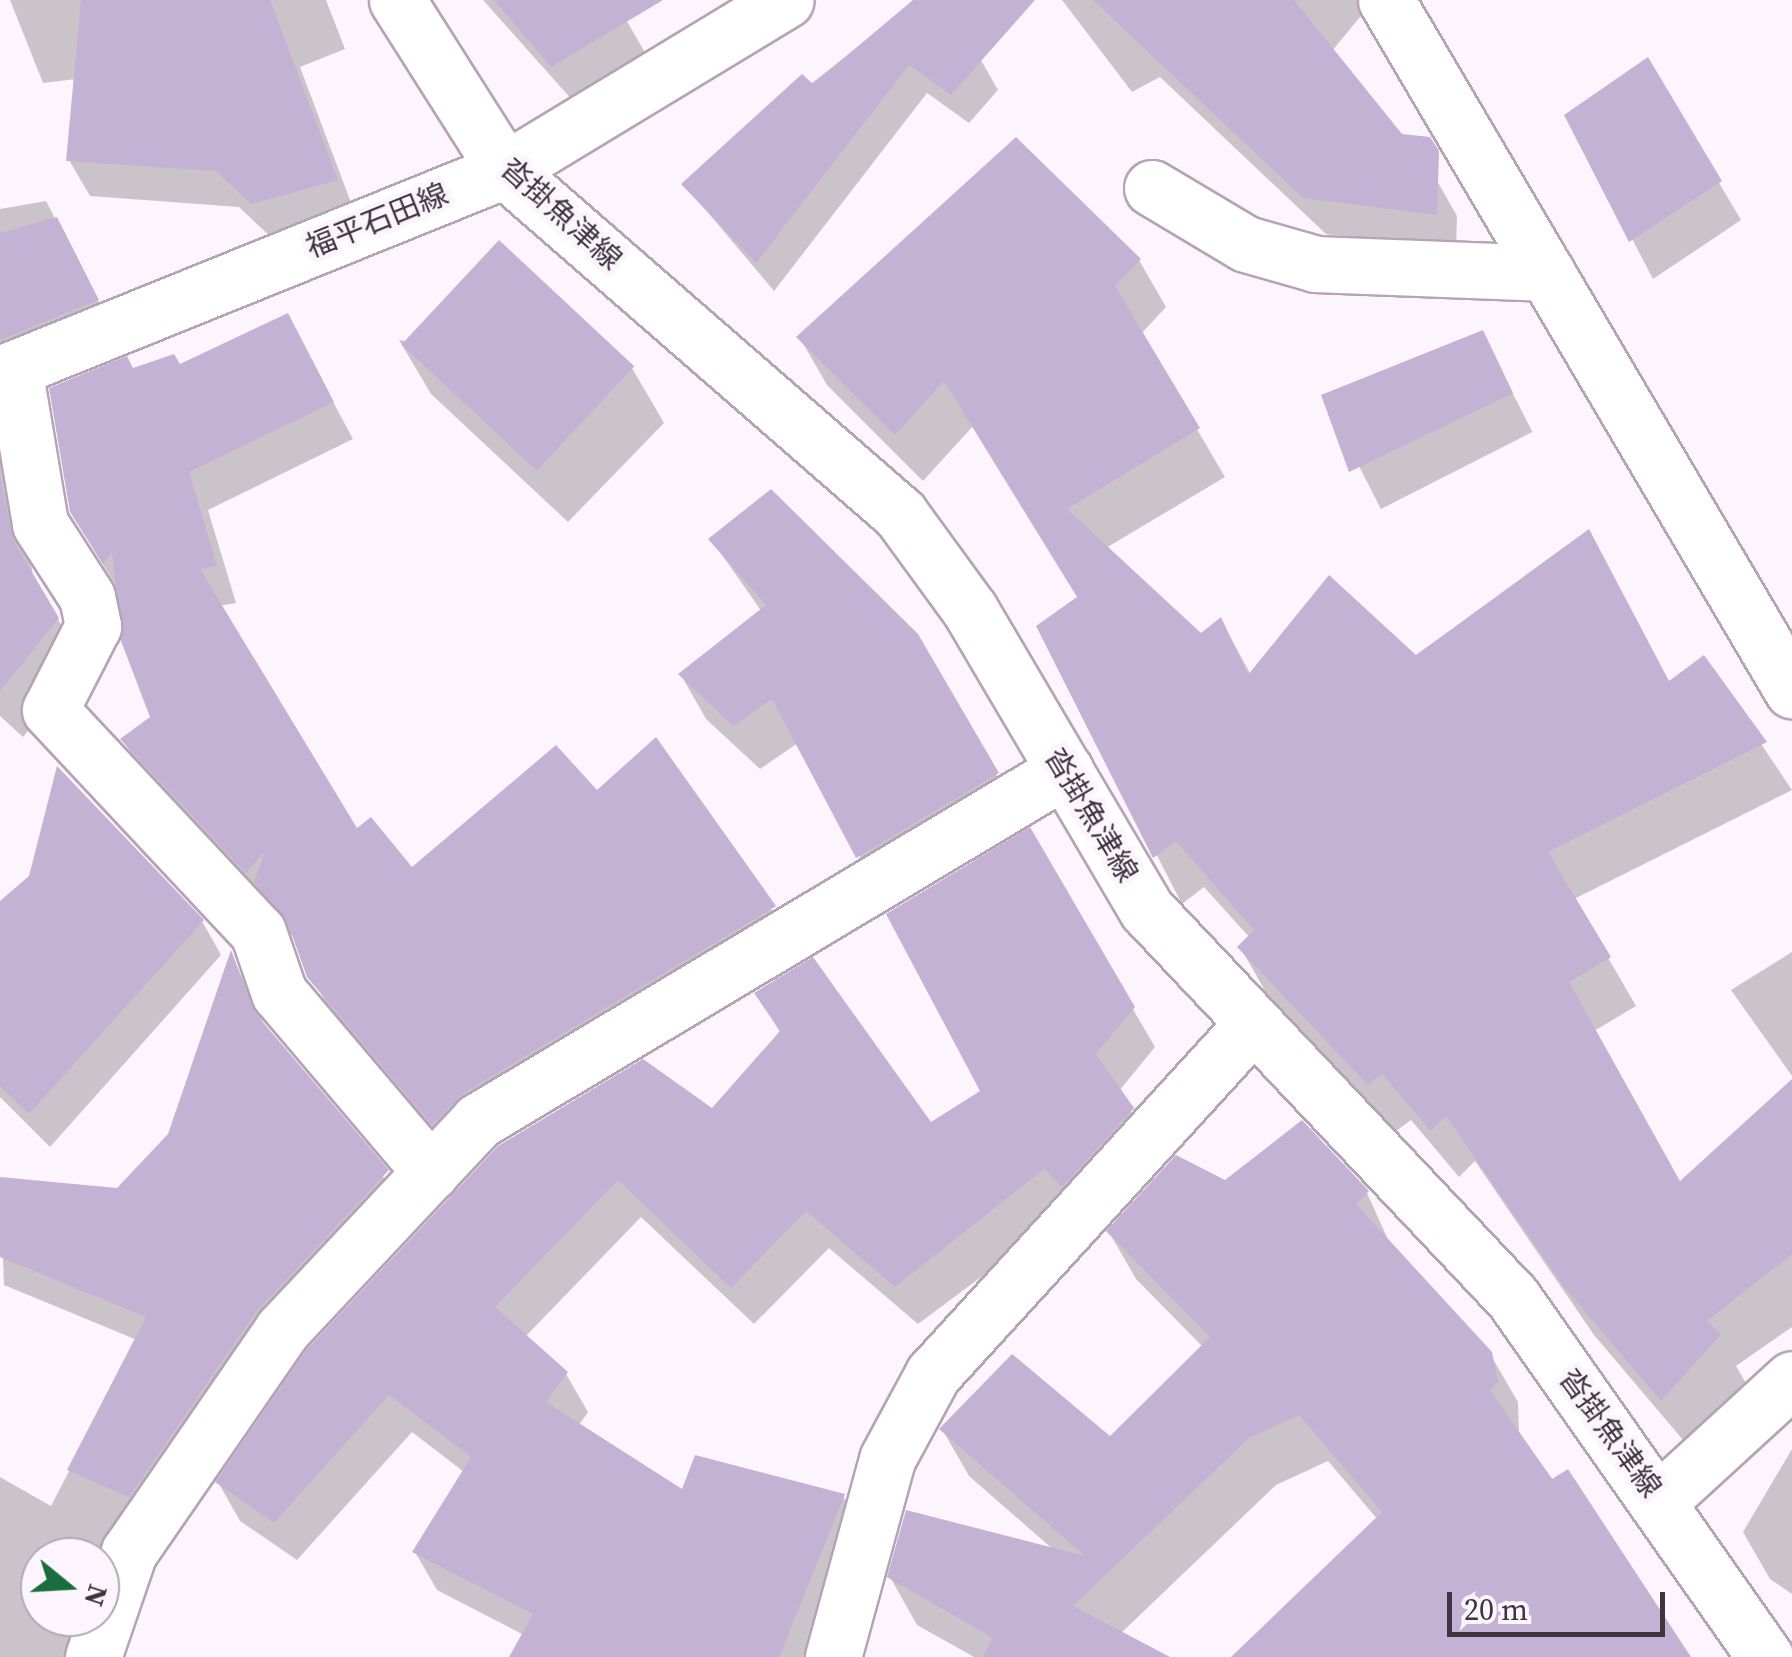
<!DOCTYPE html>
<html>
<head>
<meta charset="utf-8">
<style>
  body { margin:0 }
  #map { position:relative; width:1792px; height:1657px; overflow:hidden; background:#fdf5fd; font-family:"Source Serif 4","Noto Sans JP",serif }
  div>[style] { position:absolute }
  .shadow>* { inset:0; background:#0003; transform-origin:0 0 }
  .building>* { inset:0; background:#c3b2d3; transform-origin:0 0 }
  .roads { filter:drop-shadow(2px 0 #b6a3b5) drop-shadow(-2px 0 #b6a3b5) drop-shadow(0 2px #b6a3b5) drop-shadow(0 -2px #b6a3b5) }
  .street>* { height:55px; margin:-27.5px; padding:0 27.5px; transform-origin:27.5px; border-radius:27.5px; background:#fff }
  .secondary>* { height:55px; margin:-27.5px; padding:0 27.5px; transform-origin:27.5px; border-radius:27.5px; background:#fff }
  span { translate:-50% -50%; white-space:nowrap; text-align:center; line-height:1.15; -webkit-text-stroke:10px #fdf5fd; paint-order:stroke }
  .street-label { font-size:30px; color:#3e363e }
  .north { position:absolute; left:20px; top:1537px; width:100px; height:100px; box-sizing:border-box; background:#fdf5fd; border:2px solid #b1a9b1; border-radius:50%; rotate:108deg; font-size:28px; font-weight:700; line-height:40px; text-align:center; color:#3e363e }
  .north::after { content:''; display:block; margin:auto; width:35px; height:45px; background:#1a6d3e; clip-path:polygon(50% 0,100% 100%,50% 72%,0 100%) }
  .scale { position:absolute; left:1447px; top:1592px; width:218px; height:45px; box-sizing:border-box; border:5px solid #3e363e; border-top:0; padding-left:12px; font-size:30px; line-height:35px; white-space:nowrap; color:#3e363e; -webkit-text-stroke:8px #fdf5fd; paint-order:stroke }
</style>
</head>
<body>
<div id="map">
  <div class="shadow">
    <div style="clip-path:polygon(10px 0,326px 0,345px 49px,300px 67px,356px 216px,274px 240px,239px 207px,90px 196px,69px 160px,76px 79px,43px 83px)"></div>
    <div style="clip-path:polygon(483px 0,615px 0,648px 58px,574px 102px)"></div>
    <div style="clip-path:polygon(917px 0,980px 0,981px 60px,998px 90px,969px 123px,927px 93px,774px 291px,684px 184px)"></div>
    <div style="clip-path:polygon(1062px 0,1374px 0,1332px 51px,1436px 179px,1457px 216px,1456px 250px,1326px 234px,1160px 77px,1132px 92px)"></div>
    <div style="clip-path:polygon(1647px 61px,1741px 220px,1653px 279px,1568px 116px)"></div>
    <div style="clip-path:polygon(46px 201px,121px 345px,0 406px,0 209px)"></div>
    <div style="clip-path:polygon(1139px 260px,1166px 307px,1141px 334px,1225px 477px,1106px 548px,1201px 637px,1221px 620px,1251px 675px,1416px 659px,1670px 683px,1704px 659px,1792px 790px,1574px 899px,1636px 1006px,1594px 1031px,1680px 1185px,1792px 1082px,1792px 1327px,1736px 1366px,1746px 1383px,1689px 1447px,1594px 1335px,1475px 1161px,1459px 1177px,1411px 1120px,1396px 1131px,1267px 994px,1240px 947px,1250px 938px,1204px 887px,1182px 904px,1039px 627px,1079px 599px,973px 426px,923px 481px,827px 385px,800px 338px)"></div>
    <div style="clip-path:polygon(287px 316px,353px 439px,208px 510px,236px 603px,219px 606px,357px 832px,412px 871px,597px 794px,655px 741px,795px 944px,454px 1160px,331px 1015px,297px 941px,144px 776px,123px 740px,153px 718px,120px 592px,94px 550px,133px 371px,179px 368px)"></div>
    <div style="left:1482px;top:333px;width:111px;height:170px;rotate:63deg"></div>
    <div style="clip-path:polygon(399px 340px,632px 368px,664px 423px,568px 522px,431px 394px)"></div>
    <div style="clip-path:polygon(0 428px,12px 448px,33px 576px,83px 663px,23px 737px,0 716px)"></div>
    <div style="clip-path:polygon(711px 539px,916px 636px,1022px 819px,884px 901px,798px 743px,760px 769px,706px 719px,681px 675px,762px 612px)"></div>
    <div style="clip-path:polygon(1029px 831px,1155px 1047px,1119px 1091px,1154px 1148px,918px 1324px,829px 1248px,754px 1324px,641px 1217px,525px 1337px,566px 1374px,588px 1412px,579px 1425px,683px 1492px,843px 1496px,866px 1535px,816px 1657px,512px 1657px,524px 1635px,437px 1590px,415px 1552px,464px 1472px,412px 1432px,297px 1560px,240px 1521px,218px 1482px,308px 1351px,713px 1112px,781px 1034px,757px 993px,930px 1125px,983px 1092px)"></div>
    <div style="clip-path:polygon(0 919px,202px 921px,221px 955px,50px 1147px,0 1097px)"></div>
    <div style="clip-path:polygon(1792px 952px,1792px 1076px,1731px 990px)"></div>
    <div style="clip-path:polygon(evenodd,232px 956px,267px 1031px,408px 1208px,277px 1349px,83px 1657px,0 1657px,0 1477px,51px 1506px,137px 1340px,4px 1285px,0 1180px,118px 1190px,170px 1135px,232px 956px,40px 1557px,100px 1557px,100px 1617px,40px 1617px,40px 1557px)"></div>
    <div style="clip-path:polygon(1225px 1183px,1367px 1193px,1390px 1244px,1490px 1354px,1518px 1402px,1519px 1435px,1688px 1657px,1235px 1657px,1378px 1520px,1328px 1461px,1276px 1485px,1119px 1635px,1131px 1657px,974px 1657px,917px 1625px,890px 1577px,1055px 1551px,969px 1476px,942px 1429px,1110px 1439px,1203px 1347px,1136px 1279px,1109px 1232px)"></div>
    <div style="clip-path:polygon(1792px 1449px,1792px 1594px,1770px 1579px,1743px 1532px)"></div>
  </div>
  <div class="building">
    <div style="clip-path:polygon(81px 0,270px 0,338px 180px,251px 204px,216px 171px,66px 161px)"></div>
    <div style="clip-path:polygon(494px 0,663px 0,551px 67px)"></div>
    <div style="clip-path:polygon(913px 0,1035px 0,951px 95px,909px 65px,756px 263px,681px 184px,802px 74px,813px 84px)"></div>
    <div style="clip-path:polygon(1093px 0,1294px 0,1402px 134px,1430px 137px,1439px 151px,1437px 215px,1303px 198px)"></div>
    <div style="clip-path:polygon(1648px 57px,1722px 181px,1629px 242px,1564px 115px)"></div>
    <div style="clip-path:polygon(1016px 137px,1141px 259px,1115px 286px,1200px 428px,1067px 509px,1201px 633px,1221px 617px,1248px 675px,1329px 575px,1416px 655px,1589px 529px,1669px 681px,1704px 655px,1767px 742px,1548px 852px,1611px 957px,1569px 982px,1680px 1181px,1792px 1079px,1792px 1254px,1707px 1321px,1721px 1334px,1661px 1401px,1564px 1287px,1446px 1116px,1431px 1131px,1382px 1074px,1368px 1085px,1237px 947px,1254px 930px,1176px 841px,1153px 858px,1036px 626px,1077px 597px,944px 381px,895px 435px,796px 337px)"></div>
    <div style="clip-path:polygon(57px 217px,99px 300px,0 340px,0 233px)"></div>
    <div style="left:499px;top:240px;width:185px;height:143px;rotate:43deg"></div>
    <div style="clip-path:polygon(288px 313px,334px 402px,189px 472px,217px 566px,200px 569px,357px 828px,371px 817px,412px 867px,556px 745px,597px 790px,656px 737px,776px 906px,462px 1094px,432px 1125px,307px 977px,287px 921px,254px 882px,265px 851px,246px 873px,120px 739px,150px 717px,121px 641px,112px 552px,103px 564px,70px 512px,49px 388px,127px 356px,133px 368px,174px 354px,180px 364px)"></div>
    <div style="clip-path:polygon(1483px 330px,1513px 393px,1349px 472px,1321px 395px)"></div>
    <div style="clip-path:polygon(0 474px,13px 540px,59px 618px,0 691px)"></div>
    <div style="clip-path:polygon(771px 489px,918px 634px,999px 773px,856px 858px,772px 699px,733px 726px,678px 674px,766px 605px,708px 539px)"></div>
    <div style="clip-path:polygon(57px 766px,204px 920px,29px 1114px,0 1086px,0 901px,29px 876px)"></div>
    <div style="clip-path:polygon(1030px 827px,1135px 1007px,1096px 1054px,1134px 1108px,1062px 1187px,1044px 1169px,895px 1287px,806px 1211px,731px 1288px,618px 1180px,495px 1307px,568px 1372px,546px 1402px,682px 1489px,695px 1455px,845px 1494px,779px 1657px,509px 1657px,533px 1614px,412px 1552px,471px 1457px,389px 1395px,274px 1523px,215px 1482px,306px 1350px,498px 1146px,643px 1059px,712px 1108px,780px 1031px,754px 993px,813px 957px,931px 1122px,980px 1091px,886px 914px)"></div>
    <div style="clip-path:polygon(231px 950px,255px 1013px,389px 1170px,256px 1312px,129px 1497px,67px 1470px,146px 1317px,0 1257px,0 1177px,117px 1188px,168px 1134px)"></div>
    <div style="clip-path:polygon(1302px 1120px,1369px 1191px,1356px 1204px,1492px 1352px,1498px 1382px,1490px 1390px,1552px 1479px,1568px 1469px,1691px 1657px,1231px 1657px,1382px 1512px,1299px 1415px,1249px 1438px,1073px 1606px,1170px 1657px,983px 1657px,993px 1638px,887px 1577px,906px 1510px,1085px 1556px,939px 1429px,1012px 1354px,1110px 1436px,1210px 1337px,1106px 1231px,1176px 1155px,1225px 1180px)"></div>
  </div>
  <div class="roads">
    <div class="street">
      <div style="left:1386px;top:0;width:801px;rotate:59.53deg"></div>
      <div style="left:1152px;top:188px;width:109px;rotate:30.8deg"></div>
      <div style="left:1246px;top:244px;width:73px;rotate:15.9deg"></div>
      <div style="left:1316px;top:264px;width:231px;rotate:2.2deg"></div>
      <div style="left:14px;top:368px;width:158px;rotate:80.5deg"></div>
      <div style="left:40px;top:524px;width:87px;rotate:57.2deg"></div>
      <div style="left:87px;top:597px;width:30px;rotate:78deg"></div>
      <div style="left:93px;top:626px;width:94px;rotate:117.1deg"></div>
      <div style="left:50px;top:710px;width:304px;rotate:46.9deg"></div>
      <div style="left:258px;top:932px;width:65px;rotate:71deg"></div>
      <div style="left:279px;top:993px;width:235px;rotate:49.7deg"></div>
      <div style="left:1659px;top:1501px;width:180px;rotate:-42.5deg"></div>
      <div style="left:93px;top:1657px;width:111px;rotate:-71.1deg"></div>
      <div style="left:129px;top:1552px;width:270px;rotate:-55.4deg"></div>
      <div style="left:282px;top:1330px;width:287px;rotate:-46.8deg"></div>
      <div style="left:478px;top:1121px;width:684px;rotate:-30.88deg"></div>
      <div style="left:833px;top:1657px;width:205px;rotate:-74.7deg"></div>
      <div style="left:887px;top:1459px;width:97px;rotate:-61.6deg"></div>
      <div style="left:933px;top:1374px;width:471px;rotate:-47.6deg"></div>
    </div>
    <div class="secondary">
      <div style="left:397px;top:0;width:201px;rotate:57.6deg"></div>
      <div style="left:505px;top:170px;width:524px;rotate:41.05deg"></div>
      <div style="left:900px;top:514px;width:119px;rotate:53.9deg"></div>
      <div style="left:970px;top:610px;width:348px;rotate:59.5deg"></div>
      <div style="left:1147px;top:910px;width:533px;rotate:46.67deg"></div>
      <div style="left:1513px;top:1298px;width:439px;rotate:54.9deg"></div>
      <div style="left:0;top:374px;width:545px;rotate:-22deg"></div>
      <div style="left:505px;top:170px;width:328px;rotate:-31.2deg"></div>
    </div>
  </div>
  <div class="street-label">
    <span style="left:561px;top:214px;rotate:42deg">沓掛魚津線</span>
    <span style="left:377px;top:221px;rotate:-22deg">福平石田線</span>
    <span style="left:1091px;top:815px;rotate:59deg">沓掛魚津線</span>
    <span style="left:1610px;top:1433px;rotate:54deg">沓掛魚津線</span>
  </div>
  <div class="north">N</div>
  <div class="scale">20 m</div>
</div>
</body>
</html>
